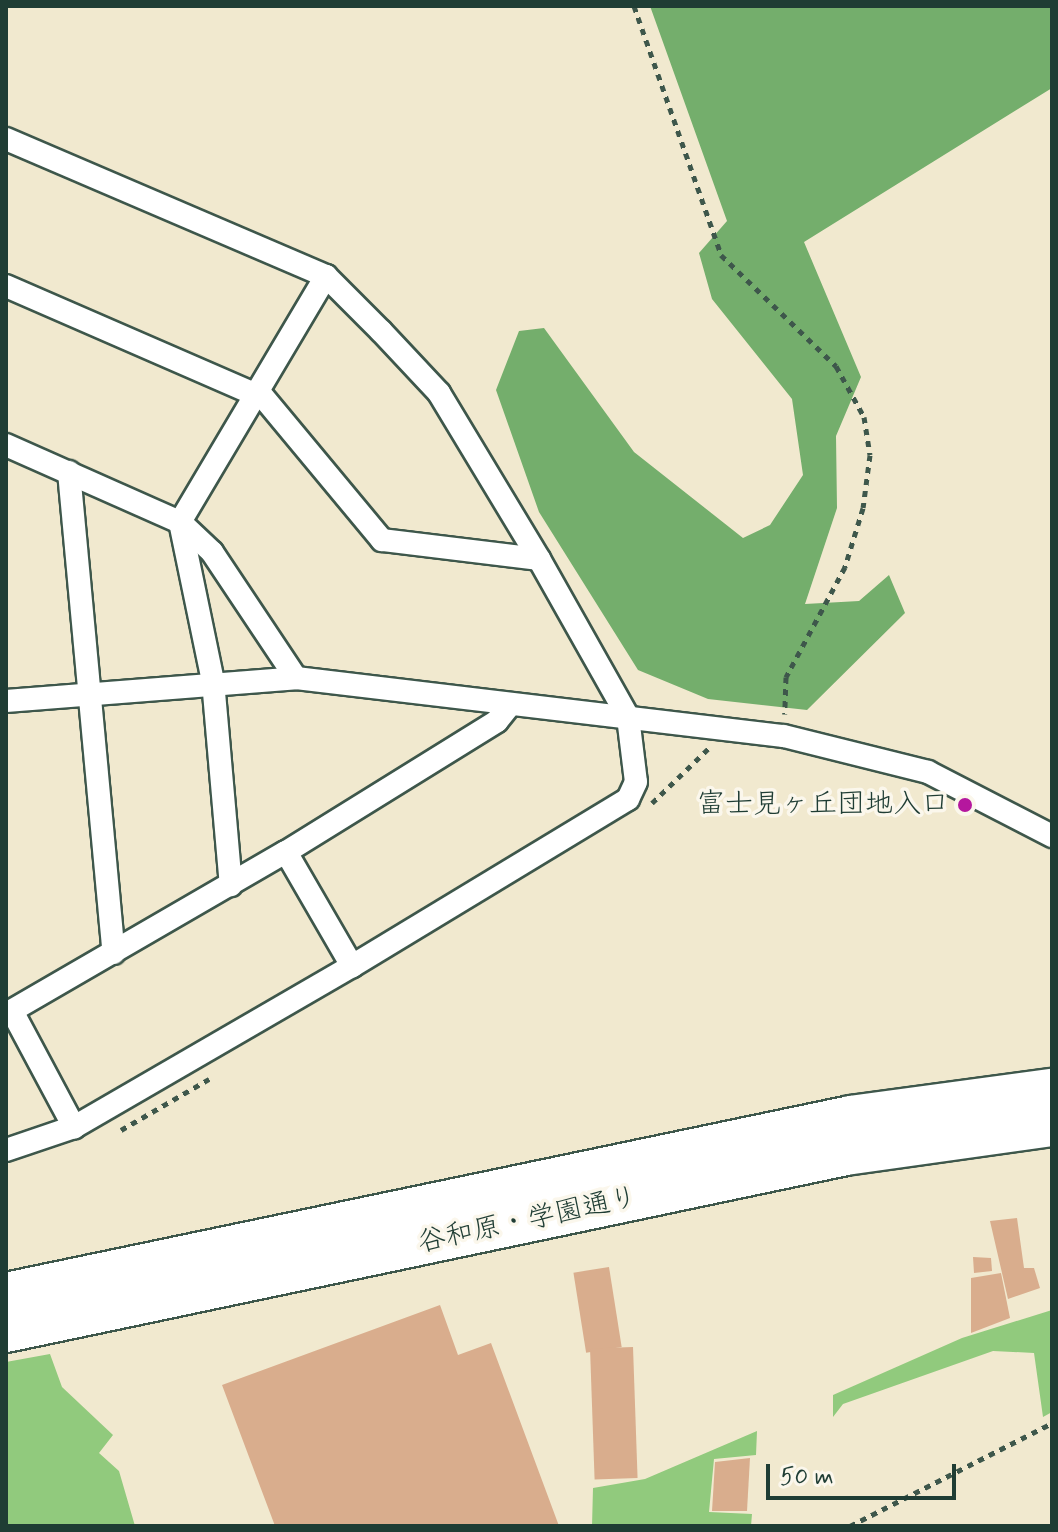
<!DOCTYPE html>
<html>
<head>
<meta charset="utf-8">
<style>
  body { margin:0 }
  #map { position:relative; width:1058px; height:1532px; overflow:hidden; background:#f1e9cf; font-family:Mynerve,"Klee One",sans-serif }
  div>[style] { position:absolute }
  .green>* { inset:0; background:#91ca7d }
  .forest>* { inset:0; background:#74ae6c }
  .building>* { inset:0; background:#d9ad8d; transform-origin:0 0 }
  .path>* { height:5px; margin-top:-2.5px; transform-origin:0; background:repeating-linear-gradient(90deg,#3e574b 0 6px,transparent 0 12px) }
  .roads { filter:drop-shadow(2px 0 #3e574b) drop-shadow(-2px 0 #3e574b) drop-shadow(0 2px #3e574b) drop-shadow(0 -2px #3e574b) }
  .street>* { height:22px; margin:-11px; padding:0 11px; transform-origin:11px; border-radius:11px; background:#fff }
  .highway>* { height:40px; margin:-20px; padding:0 20px; transform-origin:20px; border-radius:20px; background:#fff }
  .dots>* { width:22px; height:22px; translate:-50% -50%; box-sizing:border-box; border:4px solid #fbf7ec; border-radius:50% }
  span { translate:-50% -50%; white-space:nowrap; text-align:center; line-height:1.15; -webkit-text-stroke:7px #fbf7ec; paint-order:stroke }
  .poi-label { font-size:28px; color:#1f3d34 }
  .right { translate:-100% -50%; text-align:right }
  .street-label { font-size:28px; color:#1f3d34 }
  .frame { position:absolute; inset:0; border:8px solid #1f3d34; pointer-events:none }
  .scale { position:absolute; left:766px; top:1464px; width:190px; height:36px; box-sizing:border-box; border:4px solid #1f3d34; border-top:0; padding-left:10px; font-size:24px; line-height:28px; white-space:nowrap; color:#1f3d34; -webkit-text-stroke:6px #fbf7ec; paint-order:stroke }
</style>
</head>
<body>
<div id="map">
  <div class="green">
    <div style="clip-path:polygon(1052px 1310px,1052px 1412px,1043px 1417px,1034px 1353px,993px 1351px,843px 1404px,833px 1417px,833px 1395px,962px 1338px)"></div>
    <div style="clip-path:polygon(50px 1354px,62px 1387px,113px 1435px,99px 1453px,119px 1471px,135px 1526px,6px 1526px,6px 1362px)"></div>
    <div style="clip-path:polygon(757px 1431px,756px 1455px,714px 1459px,709px 1512px,752px 1514px,751px 1526px,592px 1526px,593px 1488px,645px 1479px)"></div>
  </div>
  <div class="forest">
    <div style="clip-path:polygon(650px 6px,1052px 6px,1052px 88px,804px 242px,861px 377px,836px 436px,837px 508px,805px 604px,859px 601px,889px 575px,905px 613px,807px 710px,708px 699px,638px 670px,539px 512px,496px 390px,519px 331px,544px 328px,634px 452px,743px 538px,770px 525px,803px 475px,792px 399px,712px 299px,699px 253px,727px 221px)"></div>
  </div>
  <div class="building">
    <div style="clip-path:polygon(1017px 1218px,1024px 1268px,1034px 1268px,1040px 1288px,1008px 1299px,990px 1221px)"></div>
    <div style="clip-path:polygon(973px 1257px,991px 1258px,992px 1271px,974px 1273px)"></div>
    <div style="left:609px;top:1267px;width:81px;height:36px;rotate:81deg"></div>
    <div style="clip-path:polygon(1001px 1273px,1010px 1318px,971px 1333px,971px 1278px)"></div>
    <div style="clip-path:polygon(440px 1305px,458px 1355px,491px 1343px,559px 1526px,275px 1526px,222px 1385px)"></div>
    <div style="left:633px;top:1347px;width:131px;height:43px;rotate:88deg"></div>
    <div style="clip-path:polygon(750px 1458px,747px 1511px,712px 1511px,715px 1462px)"></div>
  </div>
  <div class="path">
    <div style="left:634px;top:6px;width:264px;rotate:70.7deg"></div>
    <div style="left:721px;top:255px;width:160px;rotate:44deg"></div>
    <div style="left:836px;top:366px;width:58px;rotate:61.2deg"></div>
    <div style="left:864px;top:417px;width:38px;rotate:81deg"></div>
    <div style="left:870px;top:455px;width:53px;rotate:97.5deg"></div>
    <div style="left:863px;top:508px;width:62px;rotate:107deg"></div>
    <div style="left:845px;top:567px;width:125px;rotate:118.2deg"></div>
    <div style="left:786px;top:677px;width:37px;rotate:92deg"></div>
    <div style="left:652px;top:803px;width:78px;rotate:-44deg"></div>
    <div style="left:121px;top:1130px;width:102px;rotate:-30.1deg"></div>
    <div style="left:850px;top:1526px;width:227px;rotate:-27deg"></div>
  </div>
  <div class="roads">
    <div class="street">
      <div style="left:6px;top:139px;width:348px;rotate:23.2deg"></div>
      <div style="left:326px;top:276px;width:78px;rotate:45deg"></div>
      <div style="left:381px;top:331px;width:85px;rotate:46.9deg"></div>
      <div style="left:439px;top:393px;width:194px;rotate:58.9deg"></div>
      <div style="left:539px;top:559px;width:181px;rotate:60.6deg"></div>
      <div style="left:628px;top:717px;width:65px;rotate:83deg"></div>
      <div style="left:636px;top:782px;width:19px;rotate:115deg"></div>
      <div style="left:628px;top:799px;width:323px;rotate:148.8deg"></div>
      <div style="left:352px;top:966px;width:321px;rotate:149.9deg"></div>
      <div style="left:74px;top:1127px;width:72px;rotate:161.3deg"></div>
      <div style="left:6px;top:286px;width:281px;rotate:23.5deg"></div>
      <div style="left:264px;top:398px;width:185px;rotate:50.3deg"></div>
      <div style="left:382px;top:540px;width:158px;rotate:6.9deg"></div>
      <div style="left:6px;top:445px;width:190px;rotate:23.9deg"></div>
      <div style="left:180px;top:522px;width:162px;rotate:78.3deg"></div>
      <div style="left:213px;top:681px;width:205px;rotate:85deg"></div>
      <div style="left:69px;top:472px;width:483px;rotate:84.7deg"></div>
      <div style="left:296px;top:678px;width:151px;rotate:-123.7deg"></div>
      <div style="left:212px;top:552px;width:44px;rotate:-136.8deg"></div>
      <div style="left:180px;top:522px;width:286px;rotate:-59.3deg"></div>
      <div style="left:6px;top:701px;width:291px;rotate:-4.5deg"></div>
      <div style="left:296px;top:678px;width:491px;rotate:6.8deg"></div>
      <div style="left:784px;top:736px;width:148px;rotate:14deg"></div>
      <div style="left:928px;top:772px;width:140px;rotate:27.3deg"></div>
      <div style="left:286px;top:852px;width:132px;rotate:59.9deg"></div>
      <div style="left:12px;top:1011px;width:132px;rotate:61.9deg"></div>
      <div style="left:6px;top:1014px;width:323px;rotate:-30.1deg"></div>
      <div style="left:286px;top:852px;width:248px;rotate:-31.8deg"></div>
      <div style="left:497px;top:721px;width:21px;rotate:-51deg"></div>
    </div>
    <div class="highway">
      <div style="left:6px;top:1293px;width:863px;rotate:-11.83deg"></div>
      <div style="left:851px;top:1116px;width:203px;rotate:-7.7deg"></div>
      <div style="left:6px;top:1332px;width:858px;rotate:-11.9deg"></div>
      <div style="left:846px;top:1155px;width:208px;rotate:-8deg"></div>
    </div>
  </div>
  <div class="dots">
    <div style="left:965px;top:805px;background:#b5179e"></div>
  </div>
  <div class="poi-label">
    <span class="right" style="left:949px;top:805px">富士見ヶ丘団地入口</span>
  </div>
  <div class="street-label">
    <span style="left:528px;top:1221px;rotate:-12deg">谷和原・学園通り</span>
  </div>
  <div class="frame"></div>
  <div class="scale">50 m</div>
</div>
</body>
</html>
